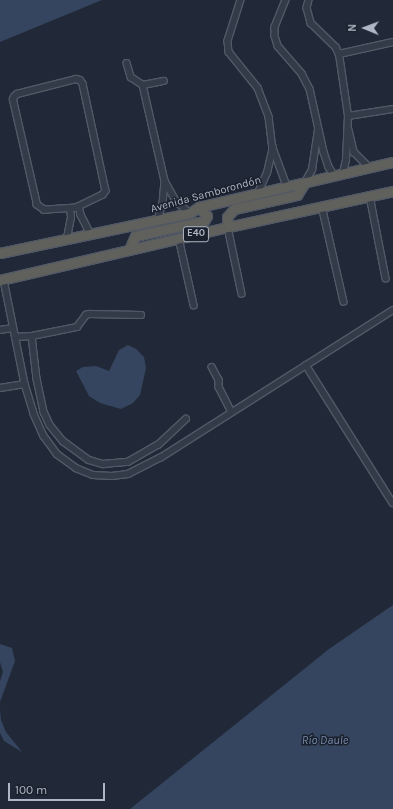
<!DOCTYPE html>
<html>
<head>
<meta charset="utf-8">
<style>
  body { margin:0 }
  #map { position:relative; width:393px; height:809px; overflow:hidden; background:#212938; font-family:Karla,sans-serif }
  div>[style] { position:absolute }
  .water>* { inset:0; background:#35445f }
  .roads { filter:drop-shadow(1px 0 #525966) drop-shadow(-1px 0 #525966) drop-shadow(0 1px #525966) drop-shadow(0 -1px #525966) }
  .minor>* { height:5.5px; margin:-2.75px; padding:0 2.75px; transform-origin:2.75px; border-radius:2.75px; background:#343b48 }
  .trunk>* { height:9px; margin:-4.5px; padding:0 4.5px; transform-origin:4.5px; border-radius:4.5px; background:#60605d }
  span { translate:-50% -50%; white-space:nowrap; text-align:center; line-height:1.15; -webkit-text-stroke:3px #1a212d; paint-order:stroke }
  .shield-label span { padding:1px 3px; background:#1a212d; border:1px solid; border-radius:3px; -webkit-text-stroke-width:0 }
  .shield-label { font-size:10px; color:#afb6c5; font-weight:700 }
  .street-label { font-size:11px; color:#afb6c5 }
  .water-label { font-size:12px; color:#778bad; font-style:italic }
  .north { position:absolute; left:345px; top:8px; width:40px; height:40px; -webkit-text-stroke:3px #1a212d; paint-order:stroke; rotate:271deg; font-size:11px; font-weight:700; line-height:16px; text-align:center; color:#afb6c5 }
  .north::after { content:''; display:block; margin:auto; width:14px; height:18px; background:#afb6c5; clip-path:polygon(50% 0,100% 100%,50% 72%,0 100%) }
  .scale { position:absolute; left:8px; top:783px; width:97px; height:18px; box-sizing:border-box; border:2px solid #afb6c5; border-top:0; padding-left:5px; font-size:12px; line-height:14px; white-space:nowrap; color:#afb6c5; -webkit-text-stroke:3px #1a212d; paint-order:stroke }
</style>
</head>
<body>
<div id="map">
  <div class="water">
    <div style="clip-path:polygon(0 0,102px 0,0 42px)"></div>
    <div style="clip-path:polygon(128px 345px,136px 349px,144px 357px,146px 368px,140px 395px,133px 403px,121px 409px,100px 403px,89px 396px,76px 371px,83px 367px,96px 366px,109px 371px,119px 350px)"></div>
    <div style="clip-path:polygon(393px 605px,393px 809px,130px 809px,329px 649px)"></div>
    <div style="clip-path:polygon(0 644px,12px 648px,15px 661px,0 702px,0 681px,3px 672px,0 662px)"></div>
    <div style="clip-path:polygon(0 710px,1px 720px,6px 732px,22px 752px,4px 741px,0 733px)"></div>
  </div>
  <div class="roads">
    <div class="minor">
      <div style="left:241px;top:0;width:43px;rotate:107.6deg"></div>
      <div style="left:228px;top:41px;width:11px;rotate:85deg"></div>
      <div style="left:229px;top:52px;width:46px;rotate:51.1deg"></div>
      <div style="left:258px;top:88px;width:31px;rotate:69deg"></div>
      <div style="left:269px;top:117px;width:31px;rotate:83deg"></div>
      <div style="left:273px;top:148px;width:40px;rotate:69.8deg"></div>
      <div style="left:286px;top:0;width:29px;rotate:112deg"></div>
      <div style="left:275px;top:27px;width:9px;rotate:90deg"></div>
      <div style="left:275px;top:36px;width:10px;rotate:73deg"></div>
      <div style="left:278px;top:46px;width:37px;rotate:49deg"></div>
      <div style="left:302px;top:74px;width:17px;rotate:62deg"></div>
      <div style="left:310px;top:89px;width:65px;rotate:77.5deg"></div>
      <div style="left:324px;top:152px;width:16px;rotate:72deg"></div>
      <div style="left:329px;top:167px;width:9px;rotate:58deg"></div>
      <div style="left:309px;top:0;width:8px;rotate:104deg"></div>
      <div style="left:307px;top:8px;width:16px;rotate:75deg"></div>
      <div style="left:311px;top:23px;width:35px;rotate:44deg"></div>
      <div style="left:336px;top:47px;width:8px;rotate:67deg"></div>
      <div style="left:127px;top:63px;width:15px;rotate:74deg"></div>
      <div style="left:131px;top:77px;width:14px;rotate:34deg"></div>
      <div style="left:143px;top:85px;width:98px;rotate:77.1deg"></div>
      <div style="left:165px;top:181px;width:22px;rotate:95deg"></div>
      <div style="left:163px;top:203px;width:18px;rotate:106deg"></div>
      <div style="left:76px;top:79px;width:4px;rotate:14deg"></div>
      <div style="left:80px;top:80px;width:5px;rotate:53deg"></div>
      <div style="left:83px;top:84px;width:109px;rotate:77.9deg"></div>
      <div style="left:106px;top:191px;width:5px;rotate:127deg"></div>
      <div style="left:103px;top:195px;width:30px;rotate:154deg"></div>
      <div style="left:76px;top:208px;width:32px;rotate:176deg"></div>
      <div style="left:44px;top:210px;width:9px;rotate:-144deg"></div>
      <div style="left:37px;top:205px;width:108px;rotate:-102.9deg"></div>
      <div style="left:13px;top:100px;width:3px;rotate:-72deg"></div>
      <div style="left:14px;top:97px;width:4px;rotate:-45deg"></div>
      <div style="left:17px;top:94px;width:61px;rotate:-14.3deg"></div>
      <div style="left:143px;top:85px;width:21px;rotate:-11deg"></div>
      <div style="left:348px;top:116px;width:63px;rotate:-98.3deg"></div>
      <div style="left:339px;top:54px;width:55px;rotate:-12.5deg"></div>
      <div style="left:349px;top:130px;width:23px;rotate:77deg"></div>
      <div style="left:354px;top:152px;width:21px;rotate:45deg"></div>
      <div style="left:343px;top:173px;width:13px;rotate:-77deg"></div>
      <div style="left:346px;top:160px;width:44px;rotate:-87.4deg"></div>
      <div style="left:348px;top:116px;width:46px;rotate:-8.8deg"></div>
      <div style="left:165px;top:181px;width:23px;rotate:61deg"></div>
      <div style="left:176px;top:201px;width:18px;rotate:41deg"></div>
      <div style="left:305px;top:182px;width:14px;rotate:-60deg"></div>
      <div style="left:312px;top:170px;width:40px;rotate:-81.5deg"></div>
      <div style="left:258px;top:193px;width:22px;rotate:-66deg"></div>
      <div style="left:267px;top:173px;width:26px;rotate:-77deg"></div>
      <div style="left:370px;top:196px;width:84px;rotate:79deg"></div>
      <div style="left:79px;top:206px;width:9px;rotate:77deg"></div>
      <div style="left:81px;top:215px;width:20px;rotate:63deg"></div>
      <div style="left:322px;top:206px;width:98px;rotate:77.1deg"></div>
      <div style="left:228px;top:227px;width:68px;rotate:78.2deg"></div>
      <div style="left:67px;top:238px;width:21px;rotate:-79deg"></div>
      <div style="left:71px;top:217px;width:8px;rotate:-97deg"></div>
      <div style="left:179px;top:238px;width:69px;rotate:77.4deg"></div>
      <div style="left:4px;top:280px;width:106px;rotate:78.6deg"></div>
      <div style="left:25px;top:384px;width:31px;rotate:73deg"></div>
      <div style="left:34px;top:414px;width:24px;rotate:66deg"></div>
      <div style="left:44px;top:436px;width:22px;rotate:54deg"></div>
      <div style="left:57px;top:454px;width:24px;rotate:36deg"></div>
      <div style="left:76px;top:468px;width:18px;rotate:22deg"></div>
      <div style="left:93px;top:475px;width:19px;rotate:3deg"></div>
      <div style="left:112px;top:476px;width:16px;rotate:-7deg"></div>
      <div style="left:128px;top:474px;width:36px;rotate:-27deg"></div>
      <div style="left:160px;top:458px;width:276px;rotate:-32.4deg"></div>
      <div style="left:0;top:330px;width:13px;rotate:-9deg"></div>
      <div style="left:32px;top:336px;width:43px;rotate:83.4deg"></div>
      <div style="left:37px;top:379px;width:34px;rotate:78deg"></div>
      <div style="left:44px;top:412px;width:14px;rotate:65deg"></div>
      <div style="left:50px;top:425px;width:21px;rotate:51deg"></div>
      <div style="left:63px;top:441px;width:32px;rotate:36deg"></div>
      <div style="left:89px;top:460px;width:15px;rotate:16deg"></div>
      <div style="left:103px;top:464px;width:25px;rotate:-5deg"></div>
      <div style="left:128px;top:462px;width:34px;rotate:-30deg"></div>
      <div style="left:158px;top:445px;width:38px;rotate:-43deg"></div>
      <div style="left:15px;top:337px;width:17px;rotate:-3deg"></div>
      <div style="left:32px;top:336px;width:46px;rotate:-11.3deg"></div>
      <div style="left:77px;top:327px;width:15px;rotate:-53deg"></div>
      <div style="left:86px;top:315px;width:4px;rotate:-14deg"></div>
      <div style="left:90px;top:314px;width:51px;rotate:1.1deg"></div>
      <div style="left:306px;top:365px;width:163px;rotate:57.8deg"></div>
      <div style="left:212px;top:367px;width:15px;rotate:62deg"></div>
      <div style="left:219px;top:380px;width:7px;rotate:90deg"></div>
      <div style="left:219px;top:387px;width:28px;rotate:63deg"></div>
      <div style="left:0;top:388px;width:25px;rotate:-9deg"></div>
    </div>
    <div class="trunk">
      <div style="left:228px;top:227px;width:10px;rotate:-96deg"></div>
      <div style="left:227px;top:217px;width:11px;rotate:-49deg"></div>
      <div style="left:234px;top:209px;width:65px;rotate:-12.5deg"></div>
      <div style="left:297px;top:195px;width:15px;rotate:-58deg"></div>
      <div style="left:129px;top:250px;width:15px;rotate:-67deg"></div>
      <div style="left:135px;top:236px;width:71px;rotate:-12.3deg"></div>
      <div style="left:204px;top:221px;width:6px;rotate:-59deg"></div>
      <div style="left:207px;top:216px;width:12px;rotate:-132deg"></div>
      <div style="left:0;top:253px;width:194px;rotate:-11.9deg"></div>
      <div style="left:190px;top:213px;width:11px;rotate:-34deg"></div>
      <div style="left:199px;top:207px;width:199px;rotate:-13.1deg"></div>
      <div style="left:0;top:280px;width:234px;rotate:-13.1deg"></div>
      <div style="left:228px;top:227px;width:169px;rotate:-12.3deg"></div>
    </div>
  </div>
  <div class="shield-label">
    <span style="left:196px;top:234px">E40</span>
  </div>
  <div class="street-label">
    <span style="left:206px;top:195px;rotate:-15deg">Avenida Samborondón</span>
  </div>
  <div class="water-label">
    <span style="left:325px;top:741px">Río Daule</span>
  </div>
  <div class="north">N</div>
  <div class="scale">100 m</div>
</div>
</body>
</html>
